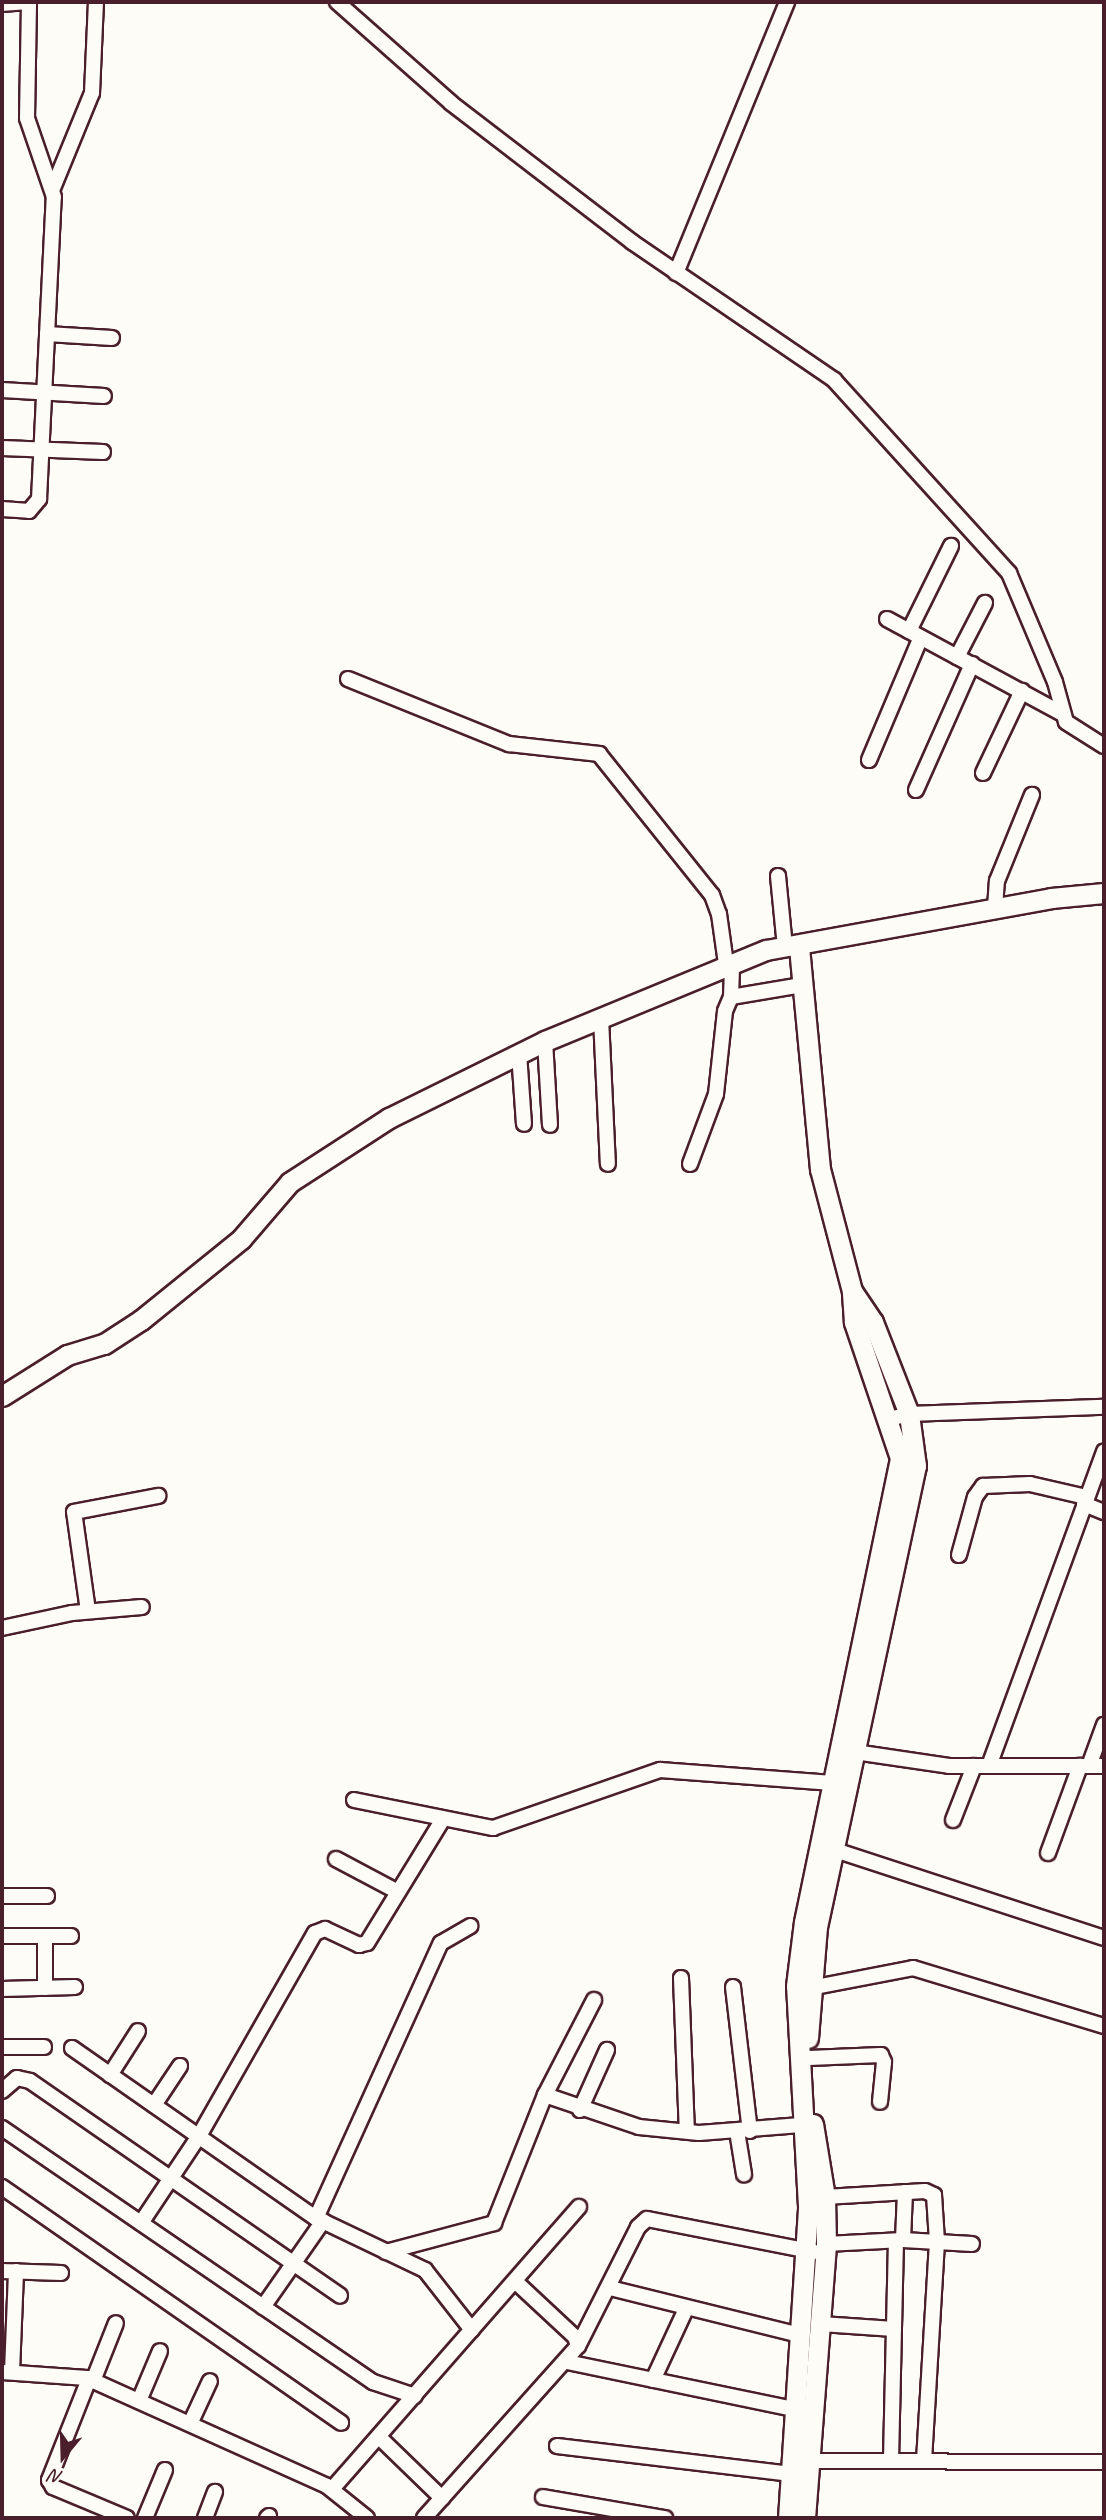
<!DOCTYPE html>
<html>
<head>
<meta charset="utf-8">
<style>
  body { margin:0 }
  #map { position:relative; width:1106px; height:2520px; overflow:hidden; background:#fdfcf7; font-family:Caveat,sans-serif }
  div>[style] { position:absolute }
  .roads { filter:drop-shadow(2px 0 #4a1f2b) drop-shadow(-2px 0 #4a1f2b) drop-shadow(0 2px #4a1f2b) drop-shadow(0 -2px #4a1f2b) }
  .street>* { height:14px; margin:-7px; padding:0 7px; transform-origin:7px; border-radius:7px; background:#fdfcf7 }
  .secondary>* { height:19px; margin:-9.5px; padding:0 9.5px; transform-origin:9.5px; border-radius:9.5px; background:#fdfcf7 }
  span { translate:-50% -50%; white-space:nowrap; text-align:center; line-height:1.15; -webkit-text-stroke:6px #fdfcf7; paint-order:stroke }
  .frame { position:absolute; inset:0; border:4px solid #4a1f2b; pointer-events:none }
  .north { position:absolute; left:28px; top:2422px; width:70px; height:70px; -webkit-text-stroke:5px #fdfcf7; paint-order:stroke; rotate:199deg; font-size:19px; font-weight:700; line-height:28px; text-align:center; color:#4a1f2b }
  .north::after { content:''; display:block; margin:auto; width:24px; height:32px; background:#4a1f2b; clip-path:polygon(50% 0,100% 100%,50% 72%,0 100%) }
</style>
</head>
<body>
<div id="map">
  <div class="roads">
    <div class="street">
      <div style="left:337px;top:2px;width:152px;rotate:41.5deg"></div>
      <div style="left:451px;top:103px;width:228px;rotate:37.5deg"></div>
      <div style="left:632px;top:242px;width:245px;rotate:34.3deg"></div>
      <div style="left:834px;top:380px;width:261px;rotate:47.8deg"></div>
      <div style="left:1009px;top:573px;width:118px;rotate:67.1deg"></div>
      <div style="left:1055px;top:682px;width:41px;rotate:74.6deg"></div>
      <div style="left:1066px;top:722px;width:45px;rotate:32.3deg"></div>
      <div style="left:2px;top:4px;width:27px;rotate:-4deg"></div>
      <div style="left:53px;top:188px;width:103px;rotate:-67.7deg"></div>
      <div style="left:92px;top:93px;width:91px;rotate:-87.5deg"></div>
      <div style="left:676px;top:273px;width:293px;rotate:-67.7deg"></div>
      <div style="left:47px;top:334px;width:65px;rotate:3.5deg"></div>
      <div style="left:2px;top:390px;width:102px;rotate:3.4deg"></div>
      <div style="left:2px;top:448px;width:101px;rotate:2.3deg"></div>
      <div style="left:2px;top:509px;width:27px;rotate:4deg"></div>
      <div style="left:29px;top:511px;width:16px;rotate:-50deg"></div>
      <div style="left:39px;top:499px;width:302px;rotate:-87.2deg"></div>
      <div style="left:54px;top:197px;width:83px;rotate:-108.9deg"></div>
      <div style="left:27px;top:118px;width:116px;rotate:-89deg"></div>
      <div style="left:887px;top:619px;width:200px;rotate:28.4deg"></div>
      <div style="left:909px;top:631px;width:95px;rotate:-63.7deg"></div>
      <div style="left:957px;top:657px;width:61px;rotate:-62.6deg"></div>
      <div style="left:348px;top:679px;width:174px;rotate:22deg"></div>
      <div style="left:509px;top:744px;width:91px;rotate:6.3deg"></div>
      <div style="left:599px;top:754px;width:181px;rotate:51.3deg"></div>
      <div style="left:712px;top:895px;width:20px;rotate:70deg"></div>
      <div style="left:719px;top:914px;width:50px;rotate:82deg"></div>
      <div style="left:869px;top:760px;width:131px;rotate:-67.1deg"></div>
      <div style="left:983px;top:773px;width:91px;rotate:-64.6deg"></div>
      <div style="left:916px;top:790px;width:138px;rotate:-66deg"></div>
      <div style="left:778px;top:876px;width:71px;rotate:84.4deg"></div>
      <div style="left:995px;top:908px;width:27px;rotate:-86deg"></div>
      <div style="left:997px;top:881px;width:93px;rotate:-67.9deg"></div>
      <div style="left:731px;top:997px;width:72px;rotate:-9.6deg"></div>
      <div style="left:601px;top:1018px;width:146px;rotate:87.3deg"></div>
      <div style="left:545px;top:1041px;width:84px;rotate:86.6deg"></div>
      <div style="left:519px;top:1053px;width:71px;rotate:86deg"></div>
      <div style="left:690px;top:1164px;width:75px;rotate:-69.6deg"></div>
      <div style="left:716px;top:1094px;width:83px;rotate:-83.8deg"></div>
      <div style="left:725px;top:1011px;width:15px;rotate:-67deg"></div>
      <div style="left:731px;top:997px;width:35px;rotate:-88deg"></div>
      <div style="left:889px;top:1419px;width:21px;rotate:-14deg"></div>
      <div style="left:909px;top:1414px;width:195px;rotate:-2.1deg"></div>
      <div style="left:1084px;top:1504px;width:22px;rotate:22deg"></div>
      <div style="left:959px;top:1555px;width:60px;rotate:-74.6deg"></div>
      <div style="left:975px;top:1497px;width:14px;rotate:-54deg"></div>
      <div style="left:983px;top:1486px;width:47px;rotate:-2.4deg"></div>
      <div style="left:1030px;top:1484px;width:57px;rotate:13.1deg"></div>
      <div style="left:88px;top:1611px;width:100px;rotate:-98deg"></div>
      <div style="left:74px;top:1512px;width:86px;rotate:-10.8deg"></div>
      <div style="left:2px;top:1628px;width:72px;rotate:-12.1deg"></div>
      <div style="left:72px;top:1613px;width:70px;rotate:-4.9deg"></div>
      <div style="left:848px;top:1751px;width:102px;rotate:8.4deg"></div>
      <div style="left:949px;top:1766px;width:155px"></div>
      <div style="left:989px;top:1766px;width:335px;rotate:-69.9deg"></div>
      <div style="left:1089px;top:1766px;width:44px;rotate:-69.9deg"></div>
      <div style="left:354px;top:1800px;width:142px;rotate:11.4deg"></div>
      <div style="left:493px;top:1828px;width:177px;rotate:-19.2deg"></div>
      <div style="left:660px;top:1770px;width:173px;rotate:4.3deg"></div>
      <div style="left:953px;top:1820px;width:58px;rotate:-68.7deg"></div>
      <div style="left:835px;top:1850px;width:283px;rotate:18.1deg"></div>
      <div style="left:1048px;top:1853px;width:93px;rotate:-69.8deg"></div>
      <div style="left:336px;top:1859px;width:70px;rotate:28deg"></div>
      <div style="left:2px;top:1896px;width:45px"></div>
      <div style="left:2px;top:1936px;width:69px"></div>
      <div style="left:45px;top:1936px;width:52px;rotate:90deg"></div>
      <div style="left:681px;top:1978px;width:153px;rotate:87.8deg"></div>
      <div style="left:733px;top:1987px;width:145px;rotate:83.3deg"></div>
      <div style="left:2px;top:1989px;width:73px;rotate:-1.6deg"></div>
      <div style="left:805px;top:1989px;width:110px;rotate:-11deg"></div>
      <div style="left:913px;top:1968px;width:200px;rotate:16.9deg"></div>
      <div style="left:2px;top:2047px;width:42px"></div>
      <div style="left:72px;top:2048px;width:297px;rotate:34.9deg"></div>
      <div style="left:316px;top:2218px;width:121px;rotate:25.5deg"></div>
      <div style="left:425px;top:2270px;width:76px;rotate:51.9deg"></div>
      <div style="left:809px;top:2058px;width:72px;rotate:-2.4deg"></div>
      <div style="left:881px;top:2055px;width:8px;rotate:67deg"></div>
      <div style="left:884px;top:2062px;width:40px;rotate:95.7deg"></div>
      <div style="left:110px;top:2075px;width:52px;rotate:-57.5deg"></div>
      <div style="left:2px;top:2091px;width:20px;rotate:-41deg"></div>
      <div style="left:17px;top:2078px;width:13px;rotate:13deg"></div>
      <div style="left:30px;top:2081px;width:377px;rotate:34.7deg"></div>
      <div style="left:545px;top:2095px;width:99px;rotate:18.8deg"></div>
      <div style="left:639px;top:2127px;width:60px;rotate:5.7deg"></div>
      <div style="left:699px;top:2133px;width:102px;rotate:-4.5deg"></div>
      <div style="left:154px;top:2105px;width:47px;rotate:-56.3deg"></div>
      <div style="left:580px;top:2110px;width:66px;rotate:-65.8deg"></div>
      <div style="left:2px;top:2128px;width:450px;rotate:34.4deg"></div>
      <div style="left:373px;top:2382px;width:44px;rotate:18.4deg"></div>
      <div style="left:737px;top:2131px;width:44px;rotate:80.8deg"></div>
      <div style="left:2px;top:2187px;width:413px;rotate:34.8deg"></div>
      <div style="left:825px;top:2197px;width:100px;rotate:-3.4deg"></div>
      <div style="left:925px;top:2191px;width:10px;rotate:24deg"></div>
      <div style="left:934px;top:2195px;width:47px;rotate:86.3deg"></div>
      <div style="left:937px;top:2242px;width:218px;rotate:93.4deg"></div>
      <div style="left:316px;top:2218px;width:302px;rotate:-65.6deg"></div>
      <div style="left:441px;top:1943px;width:34px;rotate:-30deg"></div>
      <div style="left:141px;top:2223px;width:105px;rotate:-56.3deg"></div>
      <div style="left:199px;top:2136px;width:234px;rotate:-60.3deg"></div>
      <div style="left:315px;top:1933px;width:11px;rotate:-22deg"></div>
      <div style="left:325px;top:1929px;width:38px;rotate:25deg"></div>
      <div style="left:359px;top:1945px;width:8px;rotate:-14deg"></div>
      <div style="left:367px;top:1943px;width:145px;rotate:-58.5deg"></div>
      <div style="left:903px;top:2240px;width:48px;rotate:-87.6deg"></div>
      <div style="left:826px;top:2244px;width:77px;rotate:-3deg"></div>
      <div style="left:903px;top:2240px;width:69px;rotate:3.3deg"></div>
      <div style="left:386px;top:2252px;width:112px;rotate:-15deg"></div>
      <div style="left:494px;top:2223px;width:138px;rotate:-68.3deg"></div>
      <div style="left:545px;top:2095px;width:107px;rotate:-62.7deg"></div>
      <div style="left:2px;top:2271px;width:59px;rotate:1.9deg"></div>
      <div style="left:610px;top:2288px;width:196px;rotate:13.9deg"></div>
      <div style="left:263px;top:2307px;width:105px;rotate:-55.1deg"></div>
      <div style="left:821px;top:2324px;width:73px;rotate:3.9deg"></div>
      <div style="left:578px;top:2346px;width:133px;rotate:-63.2deg"></div>
      <div style="left:638px;top:2227px;width:12px;rotate:-42deg"></div>
      <div style="left:647px;top:2219px;width:171px;rotate:11.1deg"></div>
      <div style="left:567px;top:2362px;width:232px;rotate:11.7deg"></div>
      <div style="left:2px;top:2372px;width:85px;rotate:4deg"></div>
      <div style="left:87px;top:2378px;width:263px;rotate:24.2deg"></div>
      <div style="left:327px;top:2486px;width:51px;rotate:38.7deg"></div>
      <div style="left:12px;top:2372px;width:101px;rotate:-87.7deg"></div>
      <div style="left:89px;top:2379px;width:109px;rotate:111.6deg"></div>
      <div style="left:49px;top:2480px;width:8px;rotate:60deg"></div>
      <div style="left:53px;top:2487px;width:80px;rotate:22.7deg"></div>
      <div style="left:653px;top:2380px;width:78px;rotate:-65.1deg"></div>
      <div style="left:93px;top:2381px;width:62px;rotate:-68.4deg"></div>
      <div style="left:139px;top:2401px;width:54px;rotate:-67.2deg"></div>
      <div style="left:190px;top:2424px;width:47px;rotate:-65.1deg"></div>
      <div style="left:379px;top:2437px;width:88px;rotate:44.1deg"></div>
      <div style="left:557px;top:2446px;width:236px;rotate:6.8deg"></div>
      <div style="left:891px;top:2460px;width:219px;rotate:-88.7deg"></div>
      <div style="left:801px;top:2461px;width:303px;rotate:0.2deg"></div>
      <div style="left:332px;top:2489px;width:375px;rotate:-48.8deg"></div>
      <div style="left:543px;top:2497px;width:124px;rotate:9.8deg"></div>
      <div style="left:145px;top:2518px;width:52px;rotate:-67.4deg"></div>
      <div style="left:205px;top:2518px;width:28px;rotate:-69deg"></div>
      <div style="left:267px;top:2518px;width:3px;rotate:-45deg"></div>
      <div style="left:424px;top:2518px;width:231px;rotate:-48.2deg"></div>
      <div style="left:578px;top:2346px;width:9px;rotate:-108deg"></div>
      <div style="left:575px;top:2337px;width:82px;rotate:-137deg"></div>
    </div>
    <div class="secondary">
      <div style="left:2px;top:1396px;width:77px;rotate:-32.2deg"></div>
      <div style="left:67px;top:1355px;width:39px;rotate:-17deg"></div>
      <div style="left:104px;top:1344px;width:44px;rotate:-33deg"></div>
      <div style="left:141px;top:1320px;width:129px;rotate:-39deg"></div>
      <div style="left:241px;top:1239px;width:75px;rotate:-49.3deg"></div>
      <div style="left:290px;top:1182px;width:118px;rotate:-32.9deg"></div>
      <div style="left:389px;top:1118px;width:174px;rotate:-26.3deg"></div>
      <div style="left:545px;top:1041px;width:239px;rotate:-22.4deg"></div>
      <div style="left:766px;top:950px;width:290px;rotate:-10.3deg"></div>
      <div style="left:1051px;top:898px;width:53px;rotate:-5.4deg"></div>
      <div style="left:808px;top:2038px;width:111px;rotate:-85.4deg"></div>
      <div style="left:817px;top:1927px;width:472px;rotate:-77.9deg"></div>
      <div style="left:916px;top:1466px;width:52px;rotate:-97.7deg"></div>
      <div style="left:909px;top:1414px;width:99px;rotate:-111.4deg"></div>
      <div style="left:873px;top:1322px;width:37px;rotate:-124deg"></div>
      <div style="left:788px;top:2518px;width:313px;rotate:-86.3deg"></div>
      <div style="left:808px;top:2206px;width:220px;rotate:-93.1deg"></div>
      <div style="left:796px;top:1986px;width:64px;rotate:-82.9deg"></div>
      <div style="left:804px;top:1922px;width:474px;rotate:-78.3deg"></div>
      <div style="left:900px;top:1458px;width:144px;rotate:-108.7deg"></div>
      <div style="left:854px;top:1322px;width:31px;rotate:-94deg"></div>
      <div style="left:852px;top:1291px;width:126px;rotate:-104.7deg"></div>
      <div style="left:820px;top:1169px;width:224px;rotate:-95.4deg"></div>
      <div style="left:805px;top:2518px;width:275px;rotate:-85.6deg"></div>
      <div style="left:826px;top:2244px;width:47px;rotate:-91.2deg"></div>
      <div style="left:825px;top:2197px;width:74px;rotate:-99.3deg"></div>
    </div>
  </div>
  <div class="frame"></div>
  <div class="north">N</div>
</div>
</body>
</html>
